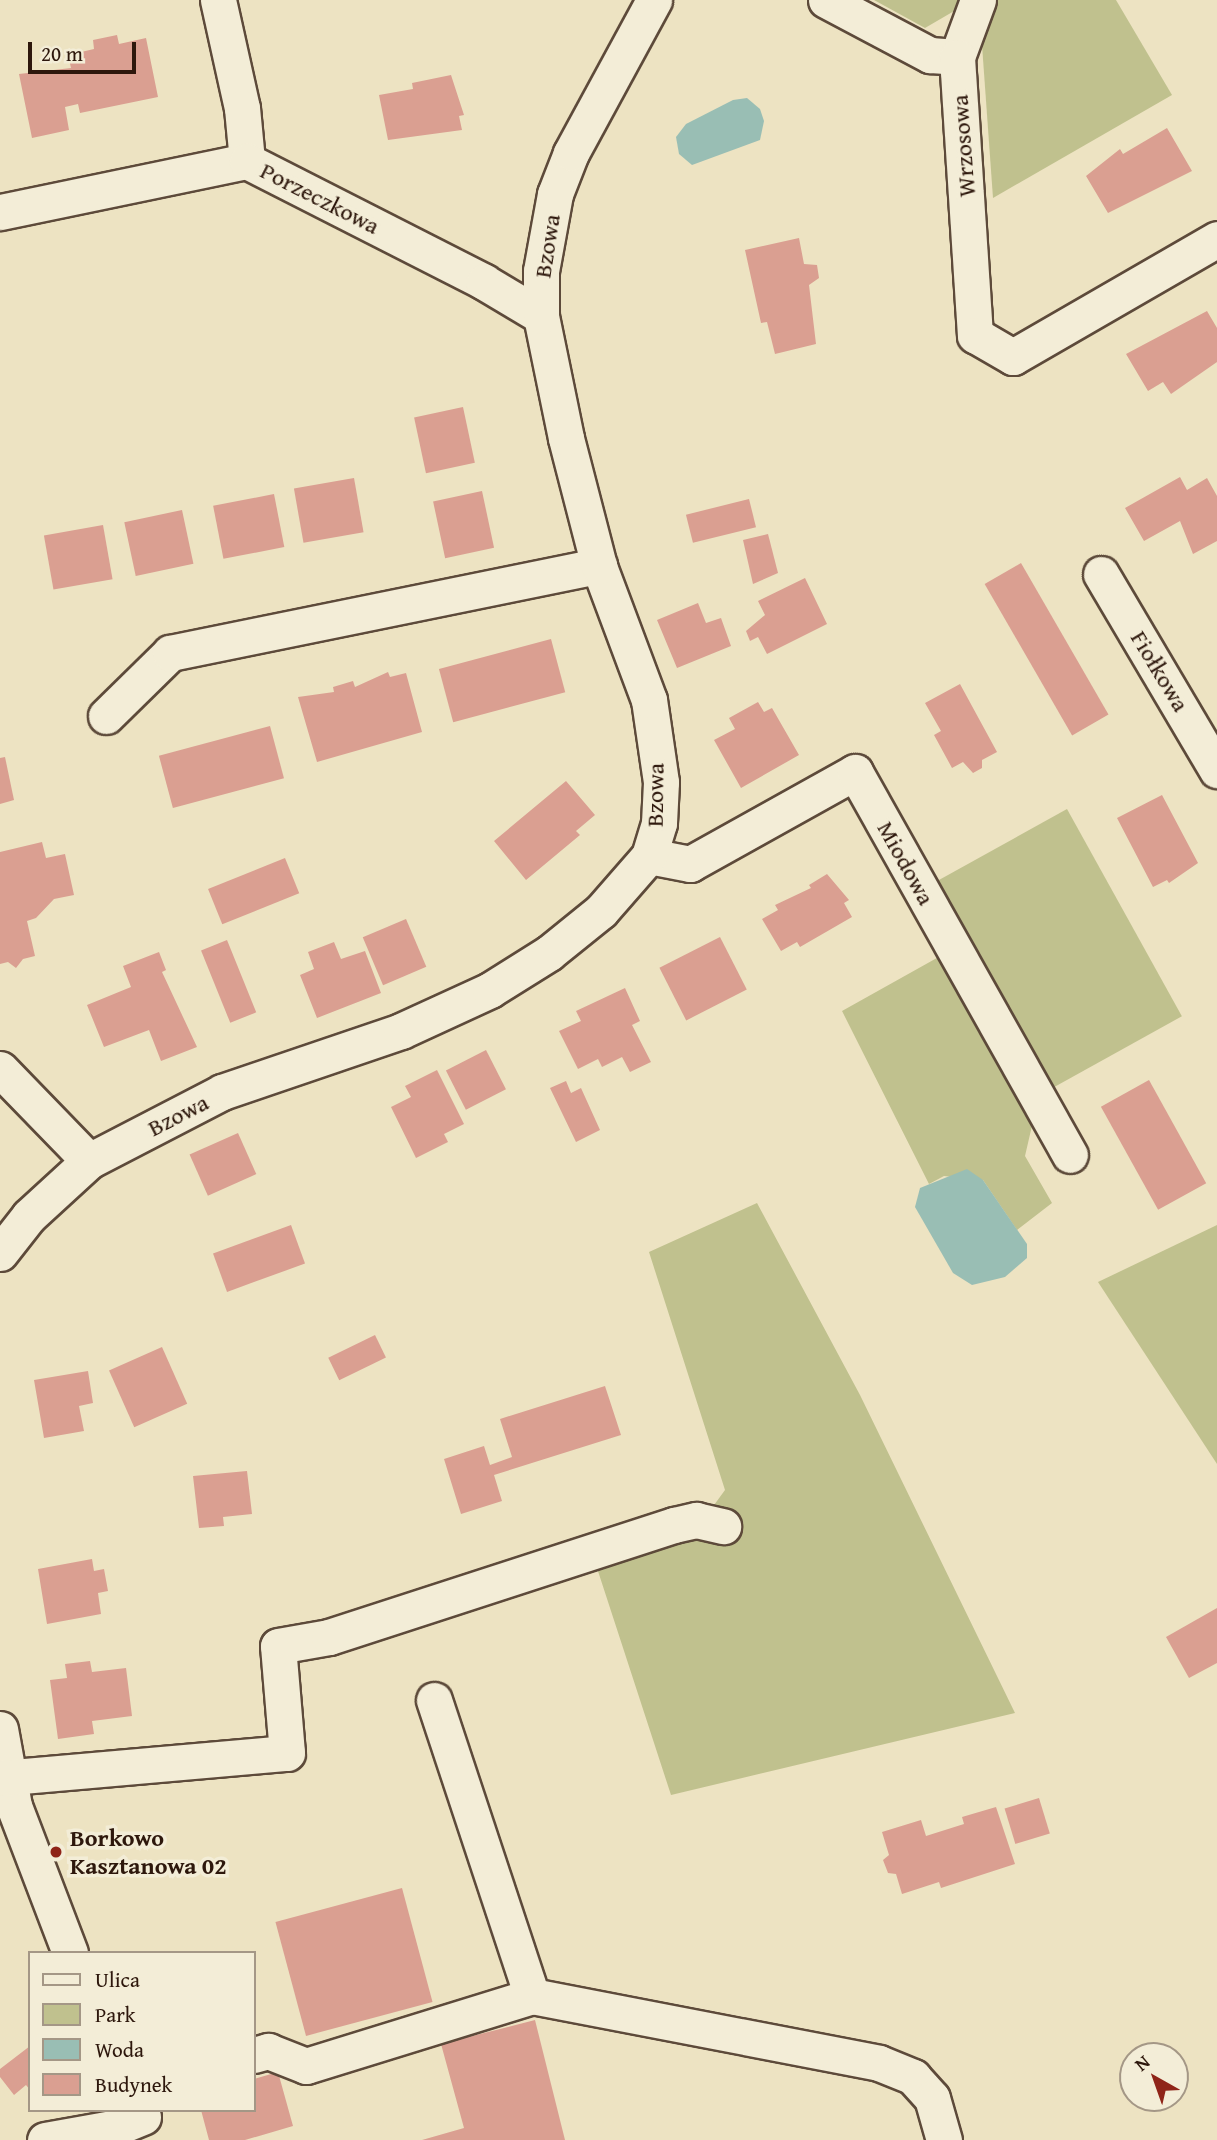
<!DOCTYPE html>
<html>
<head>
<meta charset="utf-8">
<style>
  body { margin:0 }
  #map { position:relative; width:1217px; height:2140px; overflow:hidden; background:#ede3c2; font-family:"Gentium Book Plus",serif }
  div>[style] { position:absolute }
  .green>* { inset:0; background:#c0c18e; transform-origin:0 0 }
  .water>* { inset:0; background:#99beb4 }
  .building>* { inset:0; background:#da9f91; transform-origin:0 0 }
  .roads { filter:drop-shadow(2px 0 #5d4a3a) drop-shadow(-2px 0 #5d4a3a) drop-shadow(0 2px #5d4a3a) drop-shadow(0 -2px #5d4a3a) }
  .minor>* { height:35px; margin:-17.5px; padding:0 17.5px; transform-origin:17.5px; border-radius:17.5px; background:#f3edd7 }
  .dots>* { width:19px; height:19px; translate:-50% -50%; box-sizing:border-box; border:4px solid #f3edd7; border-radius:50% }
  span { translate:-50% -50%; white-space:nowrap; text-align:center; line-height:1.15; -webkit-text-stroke:7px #f3edd7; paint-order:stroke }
  .street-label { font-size:24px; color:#2d170c }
  .poi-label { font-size:24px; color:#2d170c; font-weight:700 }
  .left { translate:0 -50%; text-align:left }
  .legend { position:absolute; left:28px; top:1951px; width:228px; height:161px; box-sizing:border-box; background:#f3edd7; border:2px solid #a49786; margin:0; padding:9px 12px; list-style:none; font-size:21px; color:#2d170c }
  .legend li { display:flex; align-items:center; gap:14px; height:35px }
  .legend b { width:35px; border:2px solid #a49786 }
  .north { position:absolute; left:1119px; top:2042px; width:70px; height:70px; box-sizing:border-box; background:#f3edd7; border:2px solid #a49786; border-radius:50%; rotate:320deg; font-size:19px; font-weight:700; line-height:28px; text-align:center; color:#2d170c }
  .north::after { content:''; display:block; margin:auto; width:24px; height:32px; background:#8f2418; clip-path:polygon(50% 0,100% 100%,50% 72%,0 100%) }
  .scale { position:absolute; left:28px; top:42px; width:108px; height:32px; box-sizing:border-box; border:4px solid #2d170c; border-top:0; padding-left:9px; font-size:21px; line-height:24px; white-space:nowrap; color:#2d170c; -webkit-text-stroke:5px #f3edd7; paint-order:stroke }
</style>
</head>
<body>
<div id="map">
  <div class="green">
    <div style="clip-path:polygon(874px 0,963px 0,961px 7px,925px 28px)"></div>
    <div style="clip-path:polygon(997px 0,1116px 0,1172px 95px,993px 198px,982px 45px)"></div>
    <div style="left:1067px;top:809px;width:237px;height:150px;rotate:61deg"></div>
    <div style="clip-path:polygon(944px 954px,1034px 1117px,1025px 1156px,1052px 1203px,1017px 1230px,983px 1180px,944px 1176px,929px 1184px,842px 1011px)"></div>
    <div style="clip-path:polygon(757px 1203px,860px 1395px,1015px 1713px,671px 1795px,596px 1565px,693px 1534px,725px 1490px,649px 1252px)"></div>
    <div style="clip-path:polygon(1217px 1225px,1217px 1464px,1098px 1282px)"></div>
  </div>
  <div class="water">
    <div style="clip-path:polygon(747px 98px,760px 109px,764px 121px,760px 140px,692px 165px,679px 154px,676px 137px,686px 124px,733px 100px)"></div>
    <div style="clip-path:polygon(967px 1169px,983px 1180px,1027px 1244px,1027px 1258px,1005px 1277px,972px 1285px,953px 1273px,915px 1207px,920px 1188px)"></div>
  </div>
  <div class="building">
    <div style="clip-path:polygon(117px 35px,119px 44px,146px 38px,158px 97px,80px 113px,78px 104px,65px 107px,69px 130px,32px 138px,19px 74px,71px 68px,68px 55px,94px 49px,93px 40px)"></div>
    <div style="clip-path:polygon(451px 75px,464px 115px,459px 116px,462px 130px,388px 140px,379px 95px,413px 89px,412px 83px)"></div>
    <div style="clip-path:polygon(1167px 128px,1192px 171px,1108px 213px,1086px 176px,1120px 149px,1123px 154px)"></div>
    <div style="clip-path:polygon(799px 238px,804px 264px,817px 265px,819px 278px,809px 285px,816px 344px,775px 354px,767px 322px,761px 323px,745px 250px)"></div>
    <div style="clip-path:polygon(1207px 311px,1217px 328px,1217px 362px,1171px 394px,1163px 382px,1148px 391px,1126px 354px)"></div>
    <div style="left:463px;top:407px;width:57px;height:50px;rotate:78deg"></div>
    <div style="clip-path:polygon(1180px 477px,1187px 490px,1207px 478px,1217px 496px,1217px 541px,1193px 554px,1180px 521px,1144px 541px,1125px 508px)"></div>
    <div style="left:354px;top:478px;width:55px;height:61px;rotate:80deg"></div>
    <div style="left:482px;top:491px;width:58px;height:50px;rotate:78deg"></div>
    <div style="left:274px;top:494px;width:54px;height:62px;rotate:79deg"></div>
    <div style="left:749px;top:499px;width:29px;height:65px;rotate:76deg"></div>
    <div style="left:182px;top:510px;width:55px;height:59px;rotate:78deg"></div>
    <div style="left:103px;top:525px;width:55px;height:60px;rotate:80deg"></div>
    <div style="clip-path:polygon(768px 534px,778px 573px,753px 584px,743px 540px)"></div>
    <div style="left:1021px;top:563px;width:175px;height:42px;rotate:60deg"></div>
    <div style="clip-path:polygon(805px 578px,827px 624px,767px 654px,758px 637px,750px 641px,746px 631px,765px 615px,758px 601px)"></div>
    <div style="clip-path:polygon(698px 603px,706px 623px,721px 618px,731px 646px,677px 668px,657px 620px)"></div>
    <div style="left:551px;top:639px;width:55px;height:116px;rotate:75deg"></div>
    <div style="clip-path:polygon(388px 672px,390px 677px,406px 673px,422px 732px,317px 762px,298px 697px,334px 692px,333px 687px,353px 681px,355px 687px)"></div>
    <div style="clip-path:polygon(960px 684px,997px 752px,982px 760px,982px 768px,973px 773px,963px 762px,952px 768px,934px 735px,941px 731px,925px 703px)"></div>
    <div style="clip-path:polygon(758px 702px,764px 712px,772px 708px,799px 755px,741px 788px,714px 740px,735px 729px,729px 718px)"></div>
    <div style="left:270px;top:726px;width:54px;height:115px;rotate:75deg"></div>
    <div style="clip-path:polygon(5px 757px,14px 800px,0 804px,0 758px)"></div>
    <div style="clip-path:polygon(566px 781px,595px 815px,576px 831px,580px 835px,526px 880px,494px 841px)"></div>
    <div style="clip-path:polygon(1162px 795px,1198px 863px,1169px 883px,1167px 880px,1153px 887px,1117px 818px)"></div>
    <div style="clip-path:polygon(42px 842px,46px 858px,65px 854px,74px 895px,54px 899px,36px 918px,27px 921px,35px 956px,23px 959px,16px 968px,8px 962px,0 964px,0 852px)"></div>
    <div style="left:285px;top:858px;width:38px;height:83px;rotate:68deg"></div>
    <div style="clip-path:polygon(827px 874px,849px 900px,844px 903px,852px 917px,800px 947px,797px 942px,781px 951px,762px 919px,778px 910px,775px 905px,811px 888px,809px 885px)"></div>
    <div style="left:406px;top:919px;width:52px;height:47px;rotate:67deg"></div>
    <div style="left:720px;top:937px;width:59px;height:68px;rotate:63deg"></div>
    <div style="left:227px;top:940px;width:78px;height:28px;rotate:68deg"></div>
    <div style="clip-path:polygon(334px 942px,341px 959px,365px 951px,381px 993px,317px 1018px,300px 975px,314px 969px,308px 952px)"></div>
    <div style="clip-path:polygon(159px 952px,166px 970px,162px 972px,197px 1047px,161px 1061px,149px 1030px,104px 1047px,87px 1005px,131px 987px,123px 966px)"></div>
    <div style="clip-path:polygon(625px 988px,640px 1021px,632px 1025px,651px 1062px,630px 1072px,622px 1057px,602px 1067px,598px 1059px,578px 1069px,559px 1031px,581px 1021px,576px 1011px)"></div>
    <div style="left:486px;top:1050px;width:44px;height:45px;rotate:63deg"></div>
    <div style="clip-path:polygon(437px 1070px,464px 1124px,444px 1134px,448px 1142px,416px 1158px,391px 1107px,411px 1097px,405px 1086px)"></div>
    <div style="left:1149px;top:1080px;width:118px;height:55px;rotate:61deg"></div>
    <div style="clip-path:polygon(566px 1081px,571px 1093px,581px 1088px,600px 1130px,576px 1142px,550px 1088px)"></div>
    <div style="left:238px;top:1133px;width:45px;height:53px;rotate:66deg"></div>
    <div style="left:291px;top:1225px;width:41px;height:83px;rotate:70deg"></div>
    <div style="left:375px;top:1335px;width:25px;height:52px;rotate:64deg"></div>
    <div style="left:162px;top:1347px;width:62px;height:58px;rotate:66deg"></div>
    <div style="clip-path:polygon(88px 1371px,93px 1403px,79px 1406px,84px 1431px,44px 1438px,34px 1380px)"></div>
    <div style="clip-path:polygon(605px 1386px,621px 1435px,494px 1475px,502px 1501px,461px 1514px,444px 1459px,484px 1446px,490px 1465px,512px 1457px,500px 1419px)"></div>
    <div style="clip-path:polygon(247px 1471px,252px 1514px,223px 1517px,224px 1526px,199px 1528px,193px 1476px)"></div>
    <div style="clip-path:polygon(92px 1559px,94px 1571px,104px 1569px,108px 1591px,98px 1593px,101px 1614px,47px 1624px,38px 1569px)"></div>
    <div style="clip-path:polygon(1217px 1608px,1217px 1663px,1189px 1678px,1166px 1637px)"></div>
    <div style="clip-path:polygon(90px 1661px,92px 1672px,126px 1668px,132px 1716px,92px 1721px,94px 1734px,58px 1739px,50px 1680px,67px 1678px,65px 1664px)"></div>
    <div style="left:1039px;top:1798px;width:37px;height:36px;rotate:73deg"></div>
    <div style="clip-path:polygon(996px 1807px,1015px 1864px,941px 1888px,939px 1882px,902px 1894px,896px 1874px,888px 1873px,883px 1860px,889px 1855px,882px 1832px,921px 1820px,926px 1836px,964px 1824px,962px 1817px)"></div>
    <div style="left:402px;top:1888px;width:118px;height:131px;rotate:75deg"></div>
    <div style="clip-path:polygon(535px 2020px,565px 2140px,422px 2140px,464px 2128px,441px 2044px)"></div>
    <div style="clip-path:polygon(30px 2046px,30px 2090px,26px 2085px,14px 2095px,0 2077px,0 2069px)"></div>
    <div style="clip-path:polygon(278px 2072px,293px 2126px,245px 2140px,209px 2140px,201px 2110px,254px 2110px,254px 2079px)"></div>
  </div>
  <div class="roads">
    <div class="minor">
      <div style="left:218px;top:0;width:111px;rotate:77.5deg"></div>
      <div style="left:242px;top:108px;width:53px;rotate:84.6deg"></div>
      <div style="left:826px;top:0;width:118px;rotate:27.9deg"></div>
      <div style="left:930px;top:55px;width:27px;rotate:4deg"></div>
      <div style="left:978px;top:0;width:61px;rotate:110.2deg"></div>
      <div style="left:957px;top:57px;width:279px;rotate:86.3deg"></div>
      <div style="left:975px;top:335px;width:44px;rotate:30.1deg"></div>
      <div style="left:1013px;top:357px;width:236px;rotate:-30deg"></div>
      <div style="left:0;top:212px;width:252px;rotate:-11.7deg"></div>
      <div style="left:247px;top:161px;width:266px;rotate:27deg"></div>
      <div style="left:484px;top:282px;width:66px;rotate:30.8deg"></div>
      <div style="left:1101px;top:574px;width:228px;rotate:59.4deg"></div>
      <div style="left:106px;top:716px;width:90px;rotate:-44.5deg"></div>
      <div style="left:170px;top:653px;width:438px;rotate:-11.5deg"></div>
      <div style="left:649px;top:856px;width:42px;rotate:11deg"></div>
      <div style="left:690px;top:864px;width:189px;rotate:-29.1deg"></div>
      <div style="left:855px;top:772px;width:439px;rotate:60.7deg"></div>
      <div style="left:0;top:1069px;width:128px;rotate:45.9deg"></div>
      <div style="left:0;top:1253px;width:47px;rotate:-51.9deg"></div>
      <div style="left:29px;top:1216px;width:81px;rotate:-42.5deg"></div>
      <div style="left:89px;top:1161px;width:150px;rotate:-27.4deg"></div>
      <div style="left:222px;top:1092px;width:189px;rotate:-18.8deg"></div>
      <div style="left:401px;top:1031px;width:98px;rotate:-24.7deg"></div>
      <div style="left:490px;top:990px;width:70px;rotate:-32.1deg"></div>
      <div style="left:549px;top:953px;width:67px;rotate:-38.9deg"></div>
      <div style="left:601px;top:911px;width:73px;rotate:-48.9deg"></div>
      <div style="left:649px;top:856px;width:34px;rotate:-73deg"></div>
      <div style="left:659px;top:823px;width:41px;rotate:-87.2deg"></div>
      <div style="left:661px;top:782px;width:83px;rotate:-98.3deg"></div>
      <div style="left:649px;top:700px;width:143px;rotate:-110.5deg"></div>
      <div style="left:599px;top:566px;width:132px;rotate:-104.5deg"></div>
      <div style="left:566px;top:438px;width:125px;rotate:-101.6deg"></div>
      <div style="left:541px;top:316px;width:45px;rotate:-90deg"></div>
      <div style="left:541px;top:271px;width:78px;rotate:-79.7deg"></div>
      <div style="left:555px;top:194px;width:44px;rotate:-68.7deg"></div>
      <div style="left:571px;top:153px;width:174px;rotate:-61.5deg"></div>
      <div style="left:434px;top:1700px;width:312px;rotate:71.7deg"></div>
      <div style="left:0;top:1729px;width:78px;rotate:79.7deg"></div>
      <div style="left:14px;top:1806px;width:157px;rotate:69.1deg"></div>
      <div style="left:0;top:1778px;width:288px;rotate:-5deg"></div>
      <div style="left:287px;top:1753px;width:107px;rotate:-94.8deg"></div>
      <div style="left:278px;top:1646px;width:52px;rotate:-10deg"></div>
      <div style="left:329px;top:1637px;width:363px;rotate:-18deg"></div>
      <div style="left:674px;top:1525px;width:23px;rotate:-13deg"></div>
      <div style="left:696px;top:1520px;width:28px;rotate:13deg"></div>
      <div style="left:254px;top:2055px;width:15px;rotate:-16deg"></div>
      <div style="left:268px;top:2051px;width:41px;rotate:21.5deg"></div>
      <div style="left:306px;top:2066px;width:237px;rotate:-17.2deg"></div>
      <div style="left:532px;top:1996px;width:353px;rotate:10.9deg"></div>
      <div style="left:879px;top:2063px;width:37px;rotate:22deg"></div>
      <div style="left:913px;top:2077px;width:28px;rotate:48deg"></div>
      <div style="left:932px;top:2098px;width:44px;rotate:74.1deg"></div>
      <div style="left:45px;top:2140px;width:74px;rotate:-10.1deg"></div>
      <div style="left:118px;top:2127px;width:27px;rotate:-22deg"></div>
    </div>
  </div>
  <div class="dots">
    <div style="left:56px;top:1852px;background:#8f2418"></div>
  </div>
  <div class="street-label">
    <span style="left:963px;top:146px;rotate:-94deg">Wrzosowa</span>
    <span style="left:320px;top:198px;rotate:27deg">Porzeczkowa</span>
    <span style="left:547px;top:246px;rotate:-81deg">Bzowa</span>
    <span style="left:1160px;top:671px;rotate:59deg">Fiołkowa</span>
    <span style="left:655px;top:795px;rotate:-89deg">Bzowa</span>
    <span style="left:906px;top:863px;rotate:61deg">Miodowa</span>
    <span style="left:178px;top:1115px;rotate:-27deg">Bzowa</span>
  </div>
  <div class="poi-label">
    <span class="left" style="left:70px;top:1852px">Borkowo<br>Kasztanowa 02</span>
  </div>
  <ul class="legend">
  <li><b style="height:9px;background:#f3edd7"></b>Ulica</li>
  <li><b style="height:19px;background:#c0c18e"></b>Park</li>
  <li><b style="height:19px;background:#99beb4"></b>Woda</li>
  <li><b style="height:19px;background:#da9f91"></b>Budynek</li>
  </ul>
  <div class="north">N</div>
  <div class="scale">20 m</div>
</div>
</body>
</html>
